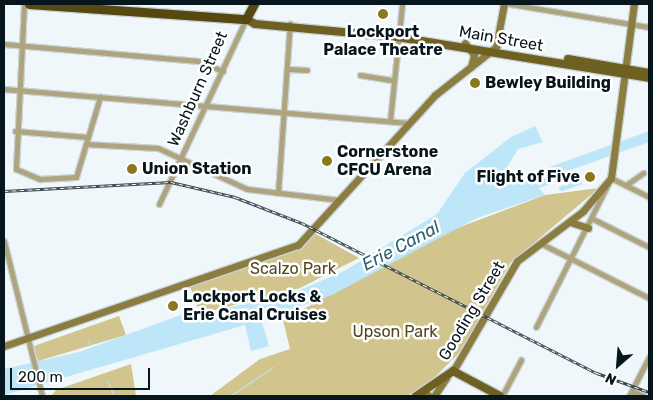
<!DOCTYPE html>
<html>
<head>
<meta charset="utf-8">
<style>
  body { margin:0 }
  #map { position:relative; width:653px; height:400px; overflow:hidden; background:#eff7fb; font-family:Rubik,sans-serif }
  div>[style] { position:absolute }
  .green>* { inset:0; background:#d1c48d }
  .water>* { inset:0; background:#bde6f8 }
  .stream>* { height:1px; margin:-0.5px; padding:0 0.5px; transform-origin:0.5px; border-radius:0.5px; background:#bde6f8 }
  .canal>* { height:5px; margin:-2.5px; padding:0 2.5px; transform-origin:2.5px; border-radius:2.5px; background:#bde6f8 }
  .roads { filter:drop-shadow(1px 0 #cad3d7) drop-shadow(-1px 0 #cad3d7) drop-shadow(0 1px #cad3d7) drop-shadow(0 -1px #cad3d7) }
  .street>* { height:5px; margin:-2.5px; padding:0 2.5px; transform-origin:2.5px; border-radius:2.5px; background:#aea47d }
  .secondary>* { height:7px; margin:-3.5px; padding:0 3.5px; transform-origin:3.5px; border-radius:3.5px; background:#8b7c3f }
  .primary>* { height:8px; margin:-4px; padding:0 4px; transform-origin:4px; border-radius:4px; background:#6e6021 }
  .highway>* { height:9px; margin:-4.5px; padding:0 4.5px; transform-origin:4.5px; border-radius:4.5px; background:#554811 }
  .rail>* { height:3px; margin-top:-1.5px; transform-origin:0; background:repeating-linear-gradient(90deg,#fff 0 4px,#3a474d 0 8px); box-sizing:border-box; border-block:1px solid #3a474d }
  .dots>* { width:14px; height:14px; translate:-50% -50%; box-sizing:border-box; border:2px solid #fff; border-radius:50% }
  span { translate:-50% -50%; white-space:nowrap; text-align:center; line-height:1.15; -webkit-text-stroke:5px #fff; paint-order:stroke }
  .poi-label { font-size:16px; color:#07161c; font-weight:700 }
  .left { translate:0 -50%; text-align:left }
  .right { translate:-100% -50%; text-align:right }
  .street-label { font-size:16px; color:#07161c }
  .park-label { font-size:16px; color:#51481e }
  .water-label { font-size:18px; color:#2d5e71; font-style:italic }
  .frame { position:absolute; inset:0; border:5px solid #07161c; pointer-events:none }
  .north { position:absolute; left:593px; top:340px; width:50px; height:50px; -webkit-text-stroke:4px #fff; paint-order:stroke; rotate:207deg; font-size:14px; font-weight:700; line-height:20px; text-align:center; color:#07161c }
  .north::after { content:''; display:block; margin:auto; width:18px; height:22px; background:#07161c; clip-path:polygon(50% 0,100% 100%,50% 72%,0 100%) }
  .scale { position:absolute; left:10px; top:368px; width:140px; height:22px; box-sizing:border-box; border:2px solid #07161c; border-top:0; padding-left:6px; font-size:15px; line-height:18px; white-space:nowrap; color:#07161c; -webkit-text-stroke:4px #fff; paint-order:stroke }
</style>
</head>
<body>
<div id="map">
  <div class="green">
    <div style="clip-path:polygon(599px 188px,510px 263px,461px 351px,424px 388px,406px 396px,210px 396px,260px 359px,290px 349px,283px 320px,444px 233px,545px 195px)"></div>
    <div style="clip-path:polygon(312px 232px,359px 258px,300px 288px,208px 312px,197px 306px,189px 283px,299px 246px)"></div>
    <div style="clip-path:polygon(119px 316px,126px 335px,38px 361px,34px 346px)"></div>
    <div style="clip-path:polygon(131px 364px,136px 396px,51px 396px,56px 390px)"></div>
  </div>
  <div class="water">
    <div style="clip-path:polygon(535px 126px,543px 142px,518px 149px,495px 187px,649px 131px,649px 142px,551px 177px,551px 184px,539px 188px,545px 195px,477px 218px,332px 295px,253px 323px,262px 322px,269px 346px,251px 351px,245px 325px,4px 395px,4px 369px,79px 352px,200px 308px,208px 313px,300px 290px,346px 270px,437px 214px,465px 173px,511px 137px)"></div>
  </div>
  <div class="stream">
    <div style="left:88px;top:340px;width:6px;rotate:59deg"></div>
    <div style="left:108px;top:382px;width:15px;rotate:67deg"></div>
    <div style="left:230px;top:396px;width:52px;rotate:-34deg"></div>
  </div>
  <div class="canal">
    <div style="left:561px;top:188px;width:19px;rotate:-18deg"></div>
  </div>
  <div class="roads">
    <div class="street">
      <div style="left:24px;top:4px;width:165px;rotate:92.8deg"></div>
      <div style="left:16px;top:169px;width:26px;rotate:23deg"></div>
      <div style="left:40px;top:179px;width:36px;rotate:-3deg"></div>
      <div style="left:76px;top:177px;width:84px;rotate:-73.3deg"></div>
      <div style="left:510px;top:4px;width:141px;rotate:9.4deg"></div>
      <div style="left:4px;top:44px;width:195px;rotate:5deg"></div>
      <div style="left:198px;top:61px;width:27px;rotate:22deg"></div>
      <div style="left:288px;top:69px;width:19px;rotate:3deg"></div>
      <div style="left:360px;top:75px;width:33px;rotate:9deg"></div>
      <div style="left:4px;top:89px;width:406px;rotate:4.8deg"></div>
      <div style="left:390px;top:121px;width:118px;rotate:-84.1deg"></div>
      <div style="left:15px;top:131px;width:73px;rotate:4.7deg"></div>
      <div style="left:86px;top:144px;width:72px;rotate:3.2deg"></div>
      <div style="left:158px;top:148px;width:98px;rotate:24.7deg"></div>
      <div style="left:247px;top:189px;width:93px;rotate:6.8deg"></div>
      <div style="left:626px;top:185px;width:21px;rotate:-35deg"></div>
      <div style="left:278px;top:193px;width:170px;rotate:-86deg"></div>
      <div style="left:159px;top:204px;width:204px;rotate:-64.8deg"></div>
      <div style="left:593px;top:219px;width:63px;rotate:26.6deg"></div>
      <div style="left:4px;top:241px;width:160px;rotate:76.2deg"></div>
      <div style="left:540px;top:243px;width:122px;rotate:26.8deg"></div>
      <div style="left:536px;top:327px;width:167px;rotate:-63.3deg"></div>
      <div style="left:611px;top:178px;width:42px;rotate:26.6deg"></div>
      <div style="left:632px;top:391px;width:12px;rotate:24deg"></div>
      <div style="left:502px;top:396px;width:41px;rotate:-62.2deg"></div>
      <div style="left:629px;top:396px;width:44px;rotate:-62.9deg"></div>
    </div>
    <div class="secondary">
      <div style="left:465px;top:43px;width:15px;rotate:53deg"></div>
      <div style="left:474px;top:55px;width:12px;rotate:104deg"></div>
      <div style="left:570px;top:222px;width:19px;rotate:18deg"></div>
      <div style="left:4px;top:346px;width:311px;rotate:-19deg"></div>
      <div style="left:298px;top:245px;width:203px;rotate:-47.6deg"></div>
      <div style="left:435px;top:95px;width:78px;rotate:-38.2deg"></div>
      <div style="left:496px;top:47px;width:44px;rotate:-79.5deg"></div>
      <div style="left:453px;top:371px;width:127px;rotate:-59.8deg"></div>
      <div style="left:517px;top:261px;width:83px;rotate:-37.1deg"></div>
      <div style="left:583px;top:211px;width:43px;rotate:-49.7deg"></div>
      <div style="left:611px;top:178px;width:176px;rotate:-82.5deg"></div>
      <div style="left:425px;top:392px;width:6px;rotate:45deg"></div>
      <div style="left:434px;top:396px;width:22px;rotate:-56deg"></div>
    </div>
    <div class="primary">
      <div style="left:246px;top:19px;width:10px;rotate:29deg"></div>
      <div style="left:255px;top:24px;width:143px;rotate:5.2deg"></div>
      <div style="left:397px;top:37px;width:255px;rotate:9.2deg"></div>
      <div style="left:568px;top:59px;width:82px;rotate:9.8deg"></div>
      <div style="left:416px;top:396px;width:45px;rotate:-34deg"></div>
      <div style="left:453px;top:371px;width:53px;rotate:28deg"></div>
    </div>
    <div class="highway">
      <div style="left:29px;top:4px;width:218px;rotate:4deg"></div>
      <div style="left:246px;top:19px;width:17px;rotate:-62deg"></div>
    </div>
  </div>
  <div class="rail">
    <div style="left:4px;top:191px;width:167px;rotate:-3.1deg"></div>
    <div style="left:171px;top:182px;width:66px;rotate:13.2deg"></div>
    <div style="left:235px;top:197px;width:72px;rotate:21.2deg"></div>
    <div style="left:302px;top:223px;width:331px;rotate:27deg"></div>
    <div style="left:597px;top:373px;width:55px;rotate:20.1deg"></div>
  </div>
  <div class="dots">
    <div style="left:383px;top:14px;background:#8b771c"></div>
    <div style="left:475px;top:83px;background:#8b771c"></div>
    <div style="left:327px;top:161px;background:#8b771c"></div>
    <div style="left:132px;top:169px;background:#8b771c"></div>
    <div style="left:590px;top:177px;background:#8b771c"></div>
    <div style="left:173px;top:306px;background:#8b771c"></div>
  </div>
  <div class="poi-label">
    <span style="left:383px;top:41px">Lockport<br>Palace Theatre</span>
    <span class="left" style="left:485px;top:83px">Bewley Building</span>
    <span class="left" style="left:337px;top:161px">Cornerstone<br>CFCU Arena</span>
    <span class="left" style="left:142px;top:169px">Union Station</span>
    <span class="right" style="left:580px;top:177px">Flight of Five</span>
    <span class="left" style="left:183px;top:306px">Lockport Locks &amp;<br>Erie Canal Cruises</span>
  </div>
  <div class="street-label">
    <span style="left:501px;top:39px;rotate:10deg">Main Street</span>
    <span style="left:198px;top:89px;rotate:-66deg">Washburn Street</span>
    <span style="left:472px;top:311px;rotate:-59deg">Gooding Street</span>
  </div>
  <div class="park-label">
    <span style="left:293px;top:269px">Scalzo Park</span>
    <span style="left:395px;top:332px">Upson Park</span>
  </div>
  <div class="water-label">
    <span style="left:401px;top:246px;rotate:-28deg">Erie Canal</span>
  </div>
  <div class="frame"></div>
  <div class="north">N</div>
  <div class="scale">200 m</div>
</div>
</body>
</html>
